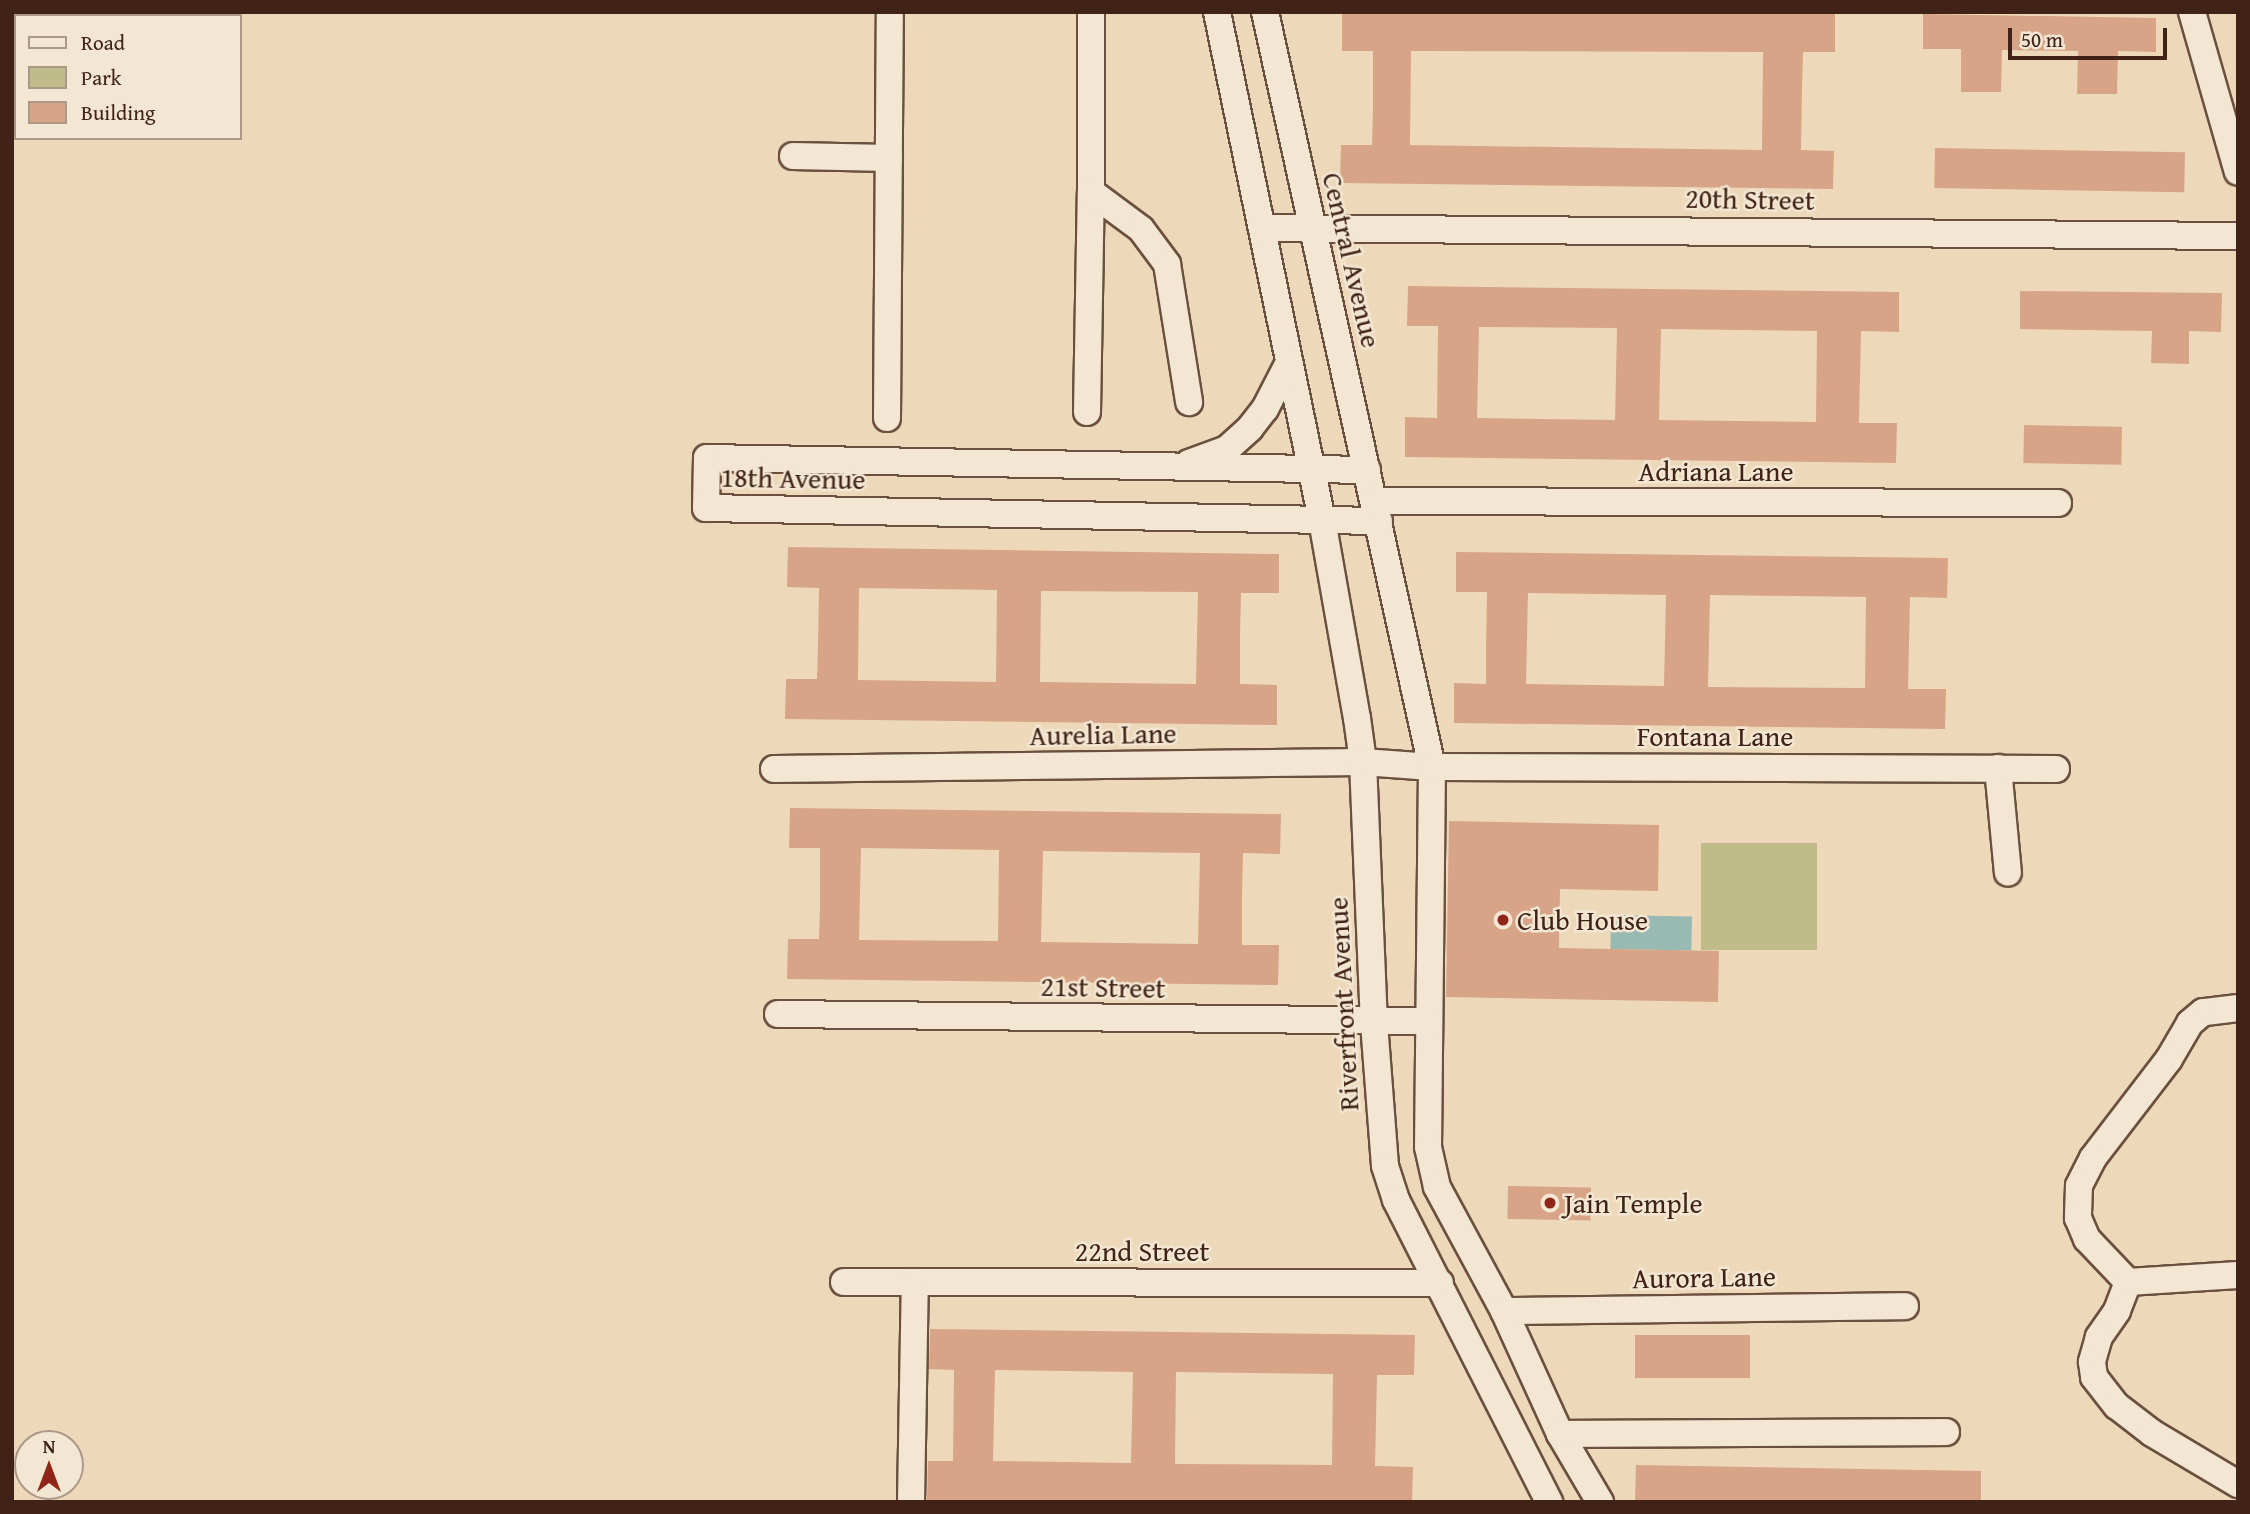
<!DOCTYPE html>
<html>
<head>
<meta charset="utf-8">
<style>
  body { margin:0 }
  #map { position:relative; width:2250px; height:1514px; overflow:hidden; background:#edd9ba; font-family:"Gentium Book Plus",serif }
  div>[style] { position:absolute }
  .green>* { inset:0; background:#c0bc8a; transform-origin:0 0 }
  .water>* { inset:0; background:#99bab3; transform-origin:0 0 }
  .building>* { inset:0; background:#d7a487; transform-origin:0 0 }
  .roads { filter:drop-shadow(2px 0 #6b503f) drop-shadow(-2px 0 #6b503f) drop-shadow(0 2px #6b503f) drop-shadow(0 -2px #6b503f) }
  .minor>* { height:26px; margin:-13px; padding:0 13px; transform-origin:13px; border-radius:13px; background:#f3e6d2 }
  .dots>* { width:19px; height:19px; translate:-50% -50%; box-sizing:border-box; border:4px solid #f3e6d2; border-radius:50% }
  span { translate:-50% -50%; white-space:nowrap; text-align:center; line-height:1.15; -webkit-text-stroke:5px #f3e6d2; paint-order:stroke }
  .street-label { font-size:28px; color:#402316 }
  .poi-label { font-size:28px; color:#402316 }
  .left { translate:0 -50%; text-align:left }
  .frame { position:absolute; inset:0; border:14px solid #402316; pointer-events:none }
  .legend { position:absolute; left:14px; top:14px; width:228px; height:126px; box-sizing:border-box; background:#f3e6d2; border:2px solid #ab9887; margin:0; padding:9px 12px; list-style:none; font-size:21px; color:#402316 }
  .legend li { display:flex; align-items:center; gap:14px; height:35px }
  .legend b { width:35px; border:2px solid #ab9887 }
  .north { position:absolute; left:14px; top:1430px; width:70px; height:70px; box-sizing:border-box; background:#f3e6d2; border:2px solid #ab9887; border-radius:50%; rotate:0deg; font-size:19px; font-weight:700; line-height:28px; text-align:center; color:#402316 }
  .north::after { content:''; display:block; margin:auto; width:24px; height:32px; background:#8f2418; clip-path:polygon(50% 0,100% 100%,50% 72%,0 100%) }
  .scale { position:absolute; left:2008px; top:28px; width:159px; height:32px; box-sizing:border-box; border:4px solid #402316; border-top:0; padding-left:9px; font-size:21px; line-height:24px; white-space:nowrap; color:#402316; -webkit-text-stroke:5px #f3e6d2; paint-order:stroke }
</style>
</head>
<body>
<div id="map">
  <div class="green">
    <div style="left:1701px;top:843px;width:116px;height:107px"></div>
  </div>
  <div class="water">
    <div style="left:1611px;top:915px;width:81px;height:34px;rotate:1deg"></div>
  </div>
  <div class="building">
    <div style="clip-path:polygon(evenodd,1342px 12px,1835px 13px,1835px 52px,1803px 52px,1802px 88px,1801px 150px,1834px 151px,1833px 189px,1340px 183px,1341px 145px,1372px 145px,1373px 109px,1373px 51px,1342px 51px,1342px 12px,1411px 51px,1763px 52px,1762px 150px,1410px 145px,1411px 51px)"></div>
    <div style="clip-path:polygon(1923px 14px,2156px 18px,2156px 52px,2118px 51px,2117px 94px,2077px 94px,2078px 51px,2002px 50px,2001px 92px,1961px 92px,1961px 49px,1923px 49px)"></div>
    <div style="left:1935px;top:148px;width:250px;height:40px;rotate:1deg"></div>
    <div style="clip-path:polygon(evenodd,1408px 286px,1899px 292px,1899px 332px,1861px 331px,1859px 423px,1897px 423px,1896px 463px,1405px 457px,1405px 417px,1437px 418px,1438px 326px,1407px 326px,1408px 286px,1479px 327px,1617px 328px,1615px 420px,1477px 418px,1479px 327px,1408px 286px,1661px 329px,1817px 331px,1816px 422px,1659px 420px,1661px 329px)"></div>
    <div style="clip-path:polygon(2020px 291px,2222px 293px,2221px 332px,2189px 331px,2189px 364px,2151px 363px,2152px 331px,2020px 329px)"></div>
    <div style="left:2024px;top:425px;width:98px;height:38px;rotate:1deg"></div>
    <div style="clip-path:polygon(evenodd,788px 547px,1279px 554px,1279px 593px,1241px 593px,1240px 635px,1240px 684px,1277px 685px,1277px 725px,785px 719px,786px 679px,817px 679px,818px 646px,819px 588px,787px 587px,788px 547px,859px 588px,997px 590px,996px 682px,858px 680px,859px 588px,788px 547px,1041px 591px,1198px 592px,1196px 684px,1040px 682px,1041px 591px)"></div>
    <div style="clip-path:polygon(evenodd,1456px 552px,1948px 558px,1947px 598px,1910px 597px,1908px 689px,1946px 689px,1945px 729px,1454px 723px,1454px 683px,1486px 684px,1486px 650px,1487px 592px,1456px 592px,1456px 552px,1528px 593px,1666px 595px,1664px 686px,1526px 684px,1528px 593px,1456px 552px,1710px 595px,1866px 597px,1865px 688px,1708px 687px,1710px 595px)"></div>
    <div style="clip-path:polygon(evenodd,790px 808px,1281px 814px,1280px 854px,1243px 853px,1242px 895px,1242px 945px,1279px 945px,1278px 985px,787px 979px,788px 939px,819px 939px,820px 906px,820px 848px,789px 848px,790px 808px,861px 848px,999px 850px,998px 941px,859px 940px,861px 848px,790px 808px,1043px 851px,1200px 853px,1198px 944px,1041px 942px,1043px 851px)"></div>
    <div style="clip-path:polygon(1449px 821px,1659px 825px,1658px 891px,1560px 889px,1559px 948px,1719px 951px,1718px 1002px,1446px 997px)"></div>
    <div style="left:1508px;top:1186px;width:83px;height:33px;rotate:1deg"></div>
    <div style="clip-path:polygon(evenodd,930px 1329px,1415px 1335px,1414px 1375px,1377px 1375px,1375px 1466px,1413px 1467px,1412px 1502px,927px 1501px,928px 1461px,953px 1461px,954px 1370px,929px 1369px,930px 1329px,995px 1370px,1133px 1372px,1131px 1463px,993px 1461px,995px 1370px,930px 1329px,1176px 1372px,1333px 1374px,1332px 1465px,1175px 1464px,1176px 1372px)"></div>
    <div style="left:1635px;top:1335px;width:115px;height:43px"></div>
    <div style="clip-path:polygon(1636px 1465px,1981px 1471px,1981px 1502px,1635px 1502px)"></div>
  </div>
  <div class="roads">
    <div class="minor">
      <div style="left:1091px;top:12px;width:180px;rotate:90deg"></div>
      <div style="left:1217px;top:12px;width:519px;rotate:78.32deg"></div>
      <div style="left:1322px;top:520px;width:201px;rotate:80deg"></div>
      <div style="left:1357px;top:718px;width:44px;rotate:82.2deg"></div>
      <div style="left:1363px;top:762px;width:261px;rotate:87.6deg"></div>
      <div style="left:1374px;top:1023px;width:143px;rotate:85.6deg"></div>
      <div style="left:1385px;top:1166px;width:36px;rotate:72deg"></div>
      <div style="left:1396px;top:1200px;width:339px;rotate:63.1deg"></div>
      <div style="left:1265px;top:12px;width:773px;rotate:77.53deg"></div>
      <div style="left:1432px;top:767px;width:380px;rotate:90.6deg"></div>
      <div style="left:1428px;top:1147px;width:41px;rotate:77.3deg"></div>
      <div style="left:1437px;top:1187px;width:141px;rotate:61.6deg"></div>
      <div style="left:1504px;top:1311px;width:135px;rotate:65.5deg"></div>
      <div style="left:1560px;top:1434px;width:79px;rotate:59.5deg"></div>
      <div style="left:2192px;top:12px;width:166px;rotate:74deg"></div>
      <div style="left:793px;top:156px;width:96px;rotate:1.2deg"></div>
      <div style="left:1262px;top:228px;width:976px;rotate:0.47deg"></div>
      <div style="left:1087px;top:412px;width:220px;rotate:-89deg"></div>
      <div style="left:1091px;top:192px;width:62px;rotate:36.5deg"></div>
      <div style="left:1141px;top:229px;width:44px;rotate:53.4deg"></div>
      <div style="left:1167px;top:264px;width:140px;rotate:80.9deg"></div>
      <div style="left:887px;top:418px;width:406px;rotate:-89.6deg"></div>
      <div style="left:1189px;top:463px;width:40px;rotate:-20.2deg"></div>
      <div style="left:1227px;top:449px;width:31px;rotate:-42deg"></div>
      <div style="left:1250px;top:428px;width:24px;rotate:-52deg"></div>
      <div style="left:1265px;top:409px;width:53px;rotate:-62.9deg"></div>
      <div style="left:1367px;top:470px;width:660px;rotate:-178.96deg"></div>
      <div style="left:707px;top:458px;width:50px;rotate:91.1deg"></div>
      <div style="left:706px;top:508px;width:673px;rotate:1.11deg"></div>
      <div style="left:1375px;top:501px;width:683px;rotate:0.17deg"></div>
      <div style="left:1998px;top:768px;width:105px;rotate:84.6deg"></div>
      <div style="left:774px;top:769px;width:589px;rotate:-0.68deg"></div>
      <div style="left:1363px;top:762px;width:69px;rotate:4.1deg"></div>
      <div style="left:1432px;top:767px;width:624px;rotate:0.18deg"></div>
      <div style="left:2238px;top:1008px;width:35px;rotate:173deg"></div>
      <div style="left:2203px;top:1012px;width:17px;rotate:140deg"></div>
      <div style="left:2190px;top:1023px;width:42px;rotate:120.3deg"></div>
      <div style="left:2169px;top:1059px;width:125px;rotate:127.5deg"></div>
      <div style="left:2093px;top:1158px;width:31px;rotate:117deg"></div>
      <div style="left:2079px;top:1186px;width:32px;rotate:92deg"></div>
      <div style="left:2078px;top:1218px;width:23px;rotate:67deg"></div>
      <div style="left:2087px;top:1239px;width:59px;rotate:46.4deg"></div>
      <div style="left:2128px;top:1282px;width:31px;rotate:111deg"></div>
      <div style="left:2117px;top:1311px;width:32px;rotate:125deg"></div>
      <div style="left:2099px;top:1337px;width:26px;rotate:106deg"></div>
      <div style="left:2092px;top:1362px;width:15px;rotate:82deg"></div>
      <div style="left:2094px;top:1377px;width:37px;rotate:52deg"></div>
      <div style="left:2117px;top:1406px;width:44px;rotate:37.6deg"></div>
      <div style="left:2152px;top:1433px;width:100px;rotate:30.7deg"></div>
      <div style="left:778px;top:1014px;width:650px;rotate:0.62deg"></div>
      <div style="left:844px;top:1282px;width:596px;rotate:0.1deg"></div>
      <div style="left:2128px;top:1282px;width:110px;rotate:-3.6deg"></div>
      <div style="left:1504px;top:1311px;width:401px;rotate:-0.7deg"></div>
      <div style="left:1560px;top:1434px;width:386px;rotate:-0.3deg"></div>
      <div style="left:911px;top:1502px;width:220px;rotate:-89deg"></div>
    </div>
  </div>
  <div class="dots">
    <div style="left:1503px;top:920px;background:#8f2418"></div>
    <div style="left:1550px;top:1203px;background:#8f2418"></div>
  </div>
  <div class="street-label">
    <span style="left:1750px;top:199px;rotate:1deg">20th Street</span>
    <span style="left:1352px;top:260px;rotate:77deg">Central Avenue</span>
    <span style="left:1716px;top:471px">Adriana Lane</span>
    <span style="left:793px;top:478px;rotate:1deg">18th Avenue</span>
    <span style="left:1103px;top:734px;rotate:-1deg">Aurelia Lane</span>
    <span style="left:1715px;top:736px">Fontana Lane</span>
    <span style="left:1103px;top:987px;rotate:1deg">21st Street</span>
    <span style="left:1343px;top:1004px;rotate:-93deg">Riverfront Avenue</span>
    <span style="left:1142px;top:1251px">22nd Street</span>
    <span style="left:1704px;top:1277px;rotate:-1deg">Aurora Lane</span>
  </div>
  <div class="poi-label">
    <span class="left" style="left:1517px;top:920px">Club House</span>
    <span class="left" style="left:1564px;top:1203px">Jain Temple</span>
  </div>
  <div class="frame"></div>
  <ul class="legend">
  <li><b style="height:9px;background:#f3e6d2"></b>Road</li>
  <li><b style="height:19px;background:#c0bc8a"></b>Park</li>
  <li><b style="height:19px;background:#d7a487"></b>Building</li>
  </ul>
  <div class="north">N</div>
  <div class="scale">50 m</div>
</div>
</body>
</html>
